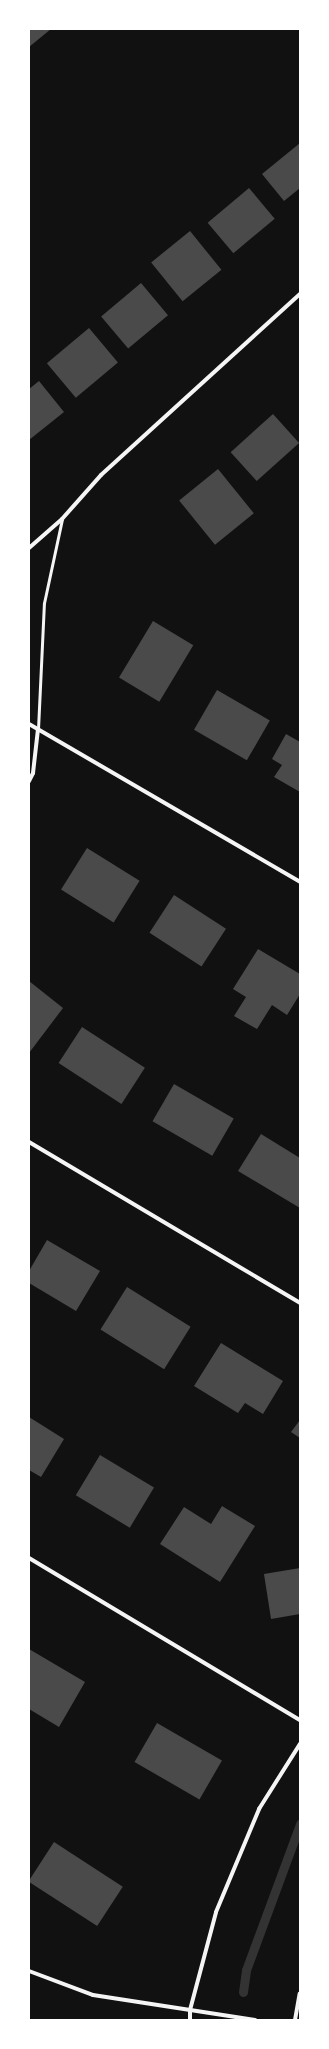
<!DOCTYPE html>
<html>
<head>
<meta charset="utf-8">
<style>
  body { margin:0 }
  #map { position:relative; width:329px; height:2049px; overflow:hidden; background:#111; font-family:Karla,sans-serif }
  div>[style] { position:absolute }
  .stream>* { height:9px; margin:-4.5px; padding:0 4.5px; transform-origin:4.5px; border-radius:4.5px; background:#333 }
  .building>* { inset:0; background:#4a4a4a; transform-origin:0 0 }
  .service>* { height:3px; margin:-1.5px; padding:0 1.5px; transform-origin:1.5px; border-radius:1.5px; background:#f5f5f5 }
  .minor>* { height:4px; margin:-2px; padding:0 2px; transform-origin:2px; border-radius:2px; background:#f5f5f5 }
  span { translate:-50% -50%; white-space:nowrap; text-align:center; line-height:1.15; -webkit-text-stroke:4px #fff; paint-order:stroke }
  .frame { position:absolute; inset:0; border:30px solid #fff; pointer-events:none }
</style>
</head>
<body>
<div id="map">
  <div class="stream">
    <div style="left:243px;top:1992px;width:22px;rotate:-82deg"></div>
    <div style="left:246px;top:1970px;width:156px;rotate:-69.7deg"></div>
  </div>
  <div class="building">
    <div style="clip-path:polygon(29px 29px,51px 29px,29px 47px)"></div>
    <div style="clip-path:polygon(300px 143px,300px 188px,284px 201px,262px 174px)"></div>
    <div style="left:249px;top:188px;width:40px;height:54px;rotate:50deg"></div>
    <div style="left:190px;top:231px;width:50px;height:50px;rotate:51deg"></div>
    <div style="left:141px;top:283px;width:42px;height:52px;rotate:50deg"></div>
    <div style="left:89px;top:328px;width:45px;height:55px;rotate:50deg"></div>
    <div style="clip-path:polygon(39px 381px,64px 412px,29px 440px,29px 389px)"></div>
    <div style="left:273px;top:414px;width:39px;height:57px;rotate:48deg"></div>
    <div style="left:218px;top:469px;width:57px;height:50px;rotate:51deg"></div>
    <div style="left:153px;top:621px;width:47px;height:66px;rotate:31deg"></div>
    <div style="left:217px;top:690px;width:61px;height:46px;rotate:30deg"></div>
    <div style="clip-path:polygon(286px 734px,300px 742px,300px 792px,274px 777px,282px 765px,272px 759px)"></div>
    <div style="left:87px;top:848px;width:62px;height:49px;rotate:32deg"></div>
    <div style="left:174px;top:895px;width:62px;height:45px;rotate:33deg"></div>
    <div style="clip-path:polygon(258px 949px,300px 974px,300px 994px,287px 1015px,272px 1005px,257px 1029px,234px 1016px,246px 997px,233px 989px)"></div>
    <div style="clip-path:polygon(29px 981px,63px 1008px,29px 1053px)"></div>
    <div style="left:82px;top:1027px;width:75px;height:43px;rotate:33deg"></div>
    <div style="left:174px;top:1084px;width:69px;height:43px;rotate:30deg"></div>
    <div style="clip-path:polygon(261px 1134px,300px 1158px,300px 1208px,238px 1171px)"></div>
    <div style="clip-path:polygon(47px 1240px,100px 1271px,76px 1311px,29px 1283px,29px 1271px)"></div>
    <div style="left:127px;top:1287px;width:75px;height:50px;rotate:32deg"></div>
    <div style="clip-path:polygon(221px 1343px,283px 1381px,263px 1414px,245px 1403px,238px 1413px,194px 1386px)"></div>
    <div style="clip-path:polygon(29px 1417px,64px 1439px,41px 1477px,29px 1470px)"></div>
    <div style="clip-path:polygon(300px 1420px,300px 1438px,291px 1432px)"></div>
    <div style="left:100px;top:1455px;width:63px;height:47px;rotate:31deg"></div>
    <div style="clip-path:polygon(222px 1506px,255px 1526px,220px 1582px,160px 1544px,184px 1507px,211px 1524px)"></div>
    <div style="clip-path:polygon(300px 1568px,300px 1614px,271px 1619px,264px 1574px)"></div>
    <div style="clip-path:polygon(29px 1649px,85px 1682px,59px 1727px,29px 1709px)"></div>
    <div style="left:157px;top:1723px;width:75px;height:45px;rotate:30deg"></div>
    <div style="left:54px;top:1842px;width:82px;height:47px;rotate:33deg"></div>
  </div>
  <div class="service">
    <div style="left:38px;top:729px;width:126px;rotate:-87.3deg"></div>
    <div style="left:44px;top:603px;width:86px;rotate:-77.9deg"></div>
  </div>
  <div class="minor">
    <div style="left:29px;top:548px;width:44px;rotate:-41.3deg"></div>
    <div style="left:62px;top:519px;width:59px;rotate:-48.4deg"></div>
    <div style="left:101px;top:475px;width:269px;rotate:-42.3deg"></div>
    <div style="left:29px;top:724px;width:314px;rotate:30.2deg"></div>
    <div style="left:29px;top:781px;width:9px;rotate:-63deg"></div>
    <div style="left:33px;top:773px;width:44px;rotate:-83.5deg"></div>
    <div style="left:29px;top:1142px;width:315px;rotate:30.7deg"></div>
    <div style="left:29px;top:1558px;width:316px;rotate:30.9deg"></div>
    <div style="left:29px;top:1971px;width:68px;rotate:20.6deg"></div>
    <div style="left:93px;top:1995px;width:164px;rotate:8.8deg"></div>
    <div style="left:190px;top:2020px;width:10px;rotate:-90deg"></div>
    <div style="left:190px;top:2010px;width:101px;rotate:-75.1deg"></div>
    <div style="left:216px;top:1912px;width:112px;rotate:-67.3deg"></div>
    <div style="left:259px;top:1809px;width:77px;rotate:-57.8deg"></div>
    <div style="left:295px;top:2020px;width:27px;rotate:-80deg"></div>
  </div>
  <div class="frame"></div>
</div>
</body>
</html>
